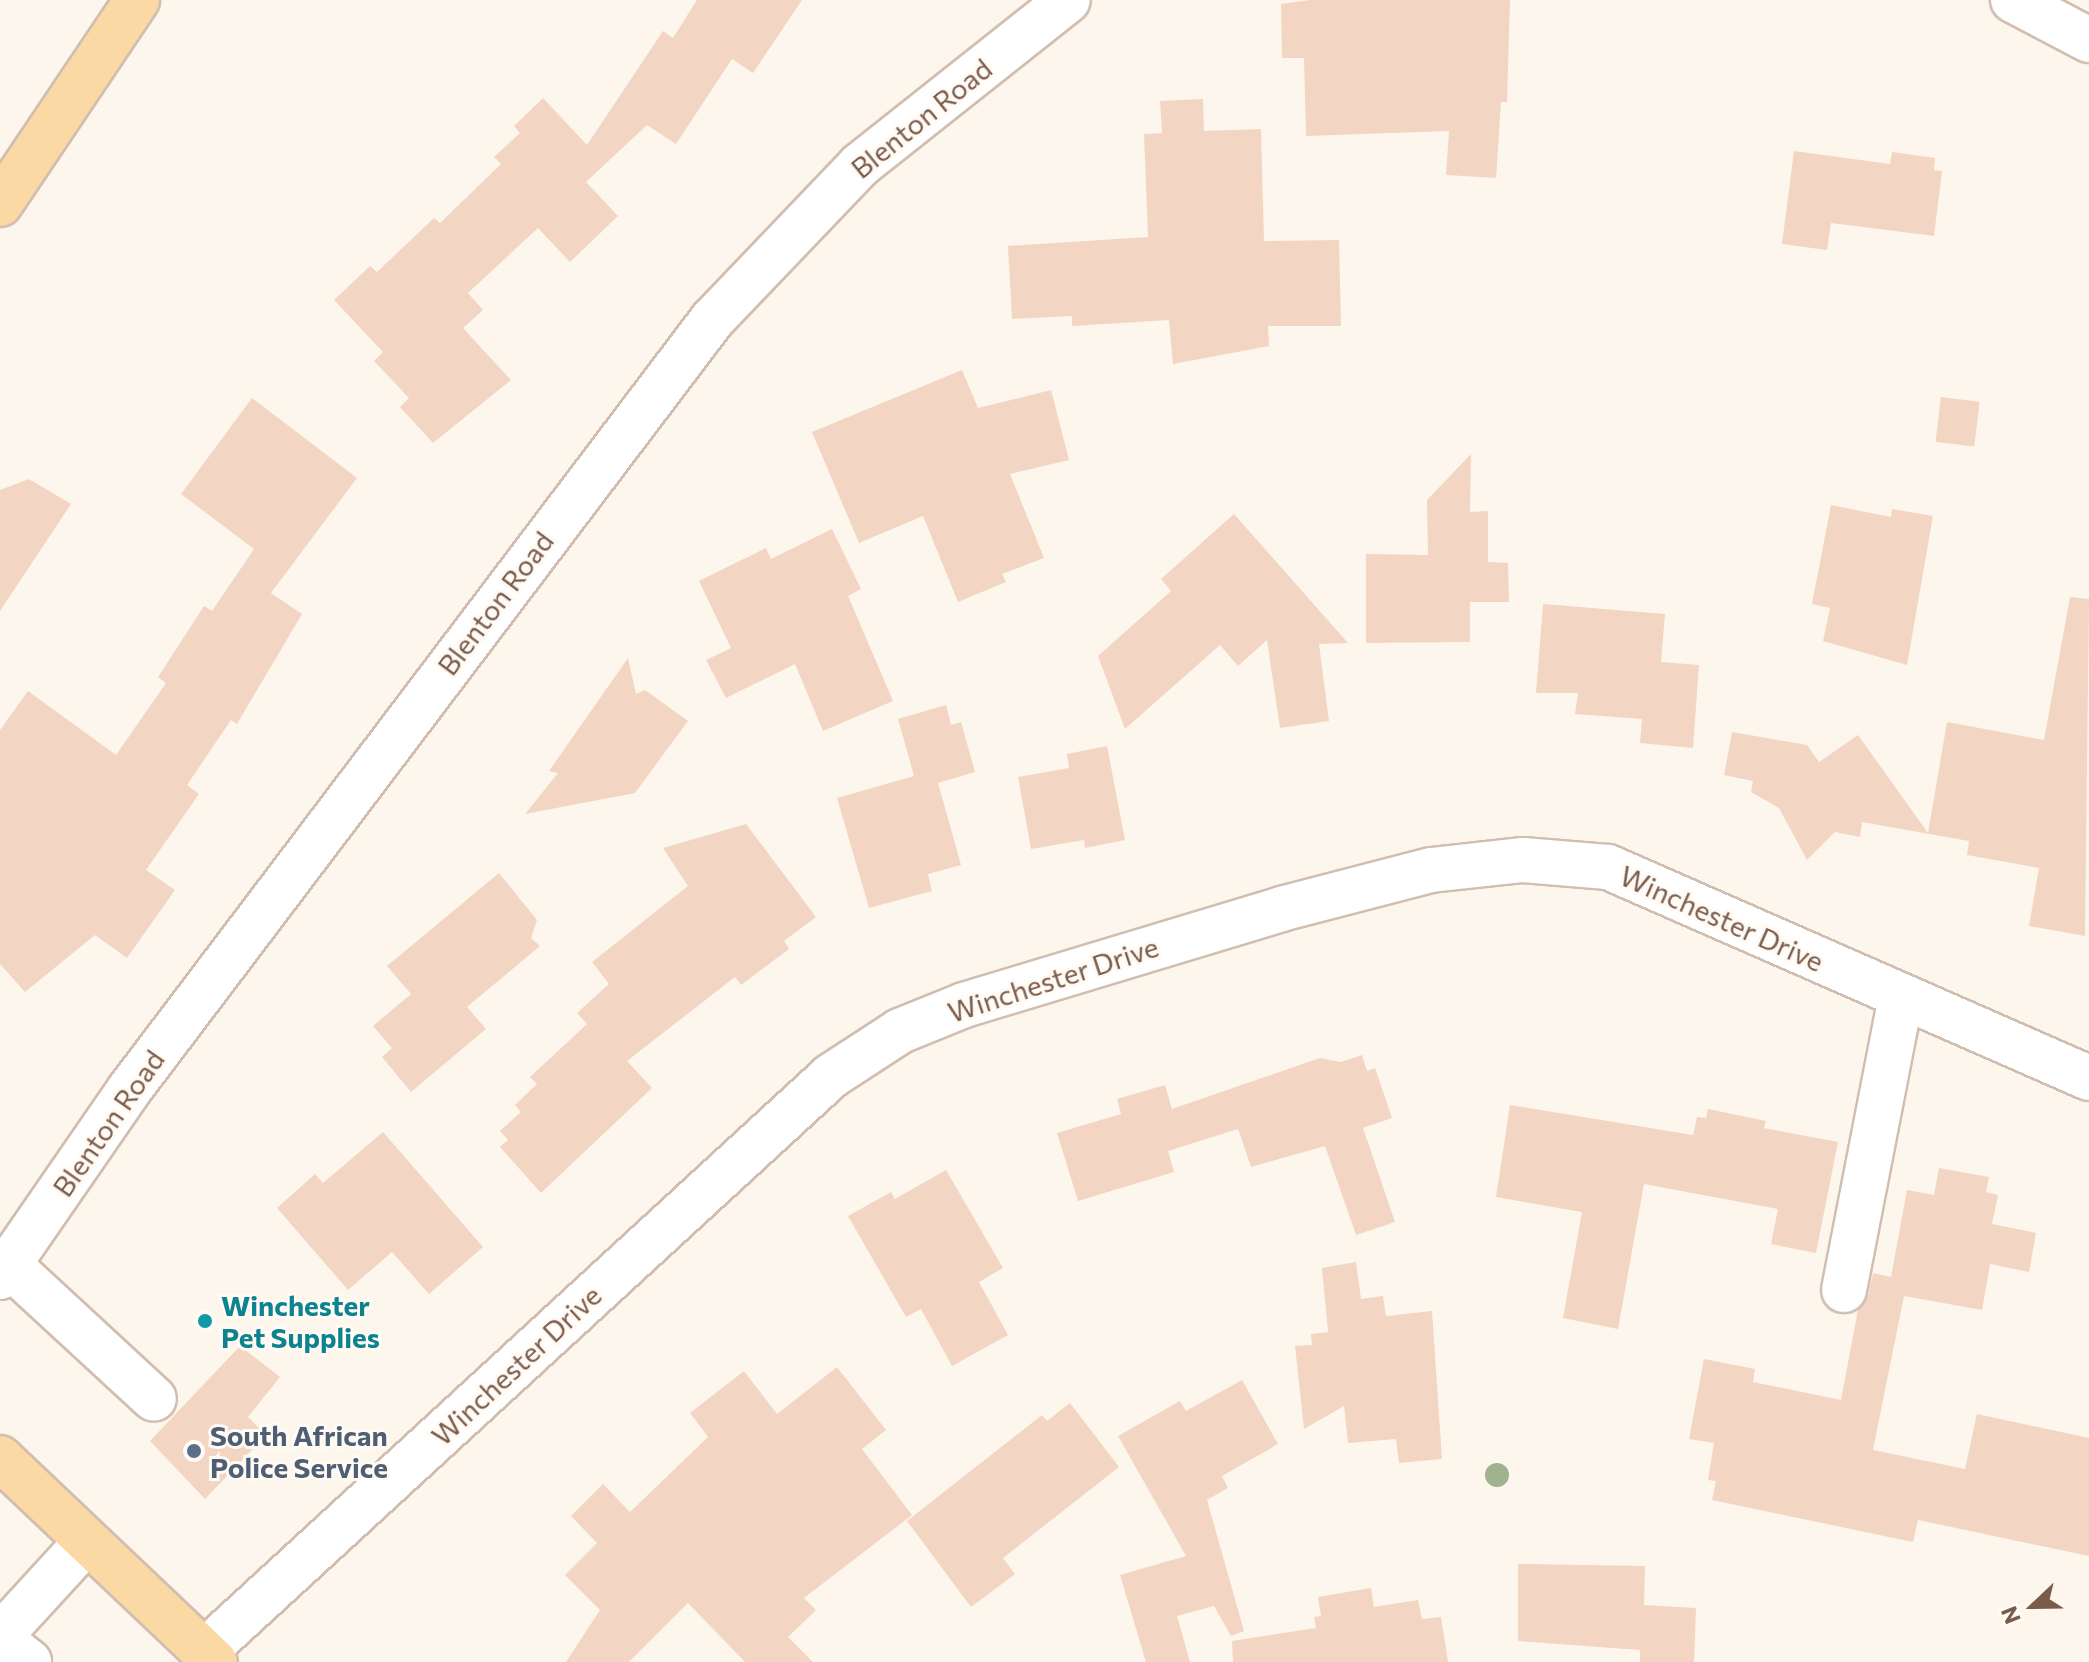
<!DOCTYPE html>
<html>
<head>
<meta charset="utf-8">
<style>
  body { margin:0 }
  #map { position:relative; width:2089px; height:1662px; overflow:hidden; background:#fdf6ec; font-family:Commissioner,sans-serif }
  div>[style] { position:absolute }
  .building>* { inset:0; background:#f3d5c3; transform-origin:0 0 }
  .roads { filter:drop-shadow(2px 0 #d1beb0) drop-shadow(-2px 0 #d1beb0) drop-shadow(0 2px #d1beb0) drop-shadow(0 -2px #d1beb0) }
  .minor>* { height:44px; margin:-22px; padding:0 22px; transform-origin:22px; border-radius:22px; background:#fff }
  .major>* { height:44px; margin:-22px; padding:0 22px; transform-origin:22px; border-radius:22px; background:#fbd9a5 }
  .trees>* { width:24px; height:24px; margin:-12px; border-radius:50%; background:#a0b28e }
  .dots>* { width:22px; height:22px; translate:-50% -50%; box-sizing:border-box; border:4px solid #fffaf3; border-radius:50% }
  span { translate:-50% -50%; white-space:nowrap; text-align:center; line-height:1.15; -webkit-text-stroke:6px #fffaf3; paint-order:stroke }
  .street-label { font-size:28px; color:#7a5c4d }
  .culture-label { font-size:28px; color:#0d838f; font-weight:700 }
  .left { translate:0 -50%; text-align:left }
  .service-label { font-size:28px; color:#4e5e75; font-weight:700 }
  .north { position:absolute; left:1993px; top:1566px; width:80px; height:80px; -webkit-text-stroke:6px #fffaf3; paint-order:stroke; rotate:248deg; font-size:22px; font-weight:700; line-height:32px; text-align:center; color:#7a5c4d }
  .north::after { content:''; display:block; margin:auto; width:28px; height:36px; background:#7a5c4d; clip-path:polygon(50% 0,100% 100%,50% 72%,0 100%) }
</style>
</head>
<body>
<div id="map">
  <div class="building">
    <div style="clip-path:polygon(697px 0,802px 0,753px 73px,732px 59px,676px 144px,647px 125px,586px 182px,618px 216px,570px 262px,538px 228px,468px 293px,483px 310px,463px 328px,511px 380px,433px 443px,400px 407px,409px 398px,374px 361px,383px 352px,334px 300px,370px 266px,377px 272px,434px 218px,440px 223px,501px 164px,494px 157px,520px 133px,514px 126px,543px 98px,587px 145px,663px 31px,673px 38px)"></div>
    <div style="clip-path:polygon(1310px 0,1510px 0,1507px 102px,1501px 102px,1496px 178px,1446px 175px,1449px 131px,1306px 136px,1304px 58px,1282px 58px,1281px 4px)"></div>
    <div style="clip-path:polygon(1203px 99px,1204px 131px,1261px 129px,1264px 241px,1339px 240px,1341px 326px,1268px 326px,1269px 346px,1173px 364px,1169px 320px,1072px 326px,1072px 316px,1012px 319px,1008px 246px,1148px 237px,1144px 134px,1162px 133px,1160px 101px)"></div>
    <div style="clip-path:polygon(1794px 151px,1890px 164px,1892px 152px,1935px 158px,1934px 170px,1942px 171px,1934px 236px,1831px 223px,1827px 250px,1782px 244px)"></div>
    <div style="clip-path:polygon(962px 370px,978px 408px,1051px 390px,1069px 460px,1010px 474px,1044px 558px,1002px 574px,1006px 582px,958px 602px,923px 516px,859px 543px,812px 432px)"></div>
    <div style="left:1941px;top:397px;width:39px;height:45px;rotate:7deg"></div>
    <div style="clip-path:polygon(252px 398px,357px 478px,271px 593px,302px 614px,237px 724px,231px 720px,187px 785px,199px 794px,146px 870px,175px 890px,127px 958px,95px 935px,25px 992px,0 964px,0 730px,28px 691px,116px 755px,166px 683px,158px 677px,204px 606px,212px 611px,254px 549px,181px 494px)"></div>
    <div style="clip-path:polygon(1471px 454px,1470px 512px,1488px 511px,1488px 562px,1508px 563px,1509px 602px,1470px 602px,1470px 642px,1366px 643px,1366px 554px,1428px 555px,1427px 500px)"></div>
    <div style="clip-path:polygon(29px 479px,71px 504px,0 611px,0 490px)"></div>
    <div style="clip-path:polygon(1831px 505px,1891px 517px,1892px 509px,1933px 516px,1907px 665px,1823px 641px,1830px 608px,1812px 604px)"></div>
    <div style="clip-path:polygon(1234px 514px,1348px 643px,1319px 644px,1329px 721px,1280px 728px,1267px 640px,1238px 666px,1220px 645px,1125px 729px,1098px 656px,1171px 591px,1161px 579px)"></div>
    <div style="clip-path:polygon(832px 529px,861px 589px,848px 596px,893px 701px,823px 731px,795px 664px,726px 698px,706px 660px,731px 648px,699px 581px,766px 548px,771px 559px)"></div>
    <div style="clip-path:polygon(2070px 597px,2089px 599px,2085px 936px,2029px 926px,2039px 868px,1967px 855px,1969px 841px,1862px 822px,1860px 837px,1835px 832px,1807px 860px,1779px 808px,1751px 792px,1753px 781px,1724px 775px,1732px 732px,1807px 745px,1819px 762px,1858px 735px,1928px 833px,1947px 722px,2044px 740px)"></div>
    <div style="clip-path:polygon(1543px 604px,1665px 614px,1661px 662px,1699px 665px,1693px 748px,1640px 743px,1642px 719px,1575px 714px,1578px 693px,1536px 693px)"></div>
    <div style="clip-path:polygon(628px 658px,636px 694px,645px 690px,688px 721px,635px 793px,525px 814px,558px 773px,549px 771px)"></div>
    <div style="clip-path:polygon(946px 705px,951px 725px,961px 722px,975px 772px,938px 783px,961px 865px,928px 874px,932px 891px,869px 908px,837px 798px,914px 776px,898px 719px)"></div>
    <div style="clip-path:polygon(1107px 746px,1125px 840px,1085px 848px,1084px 840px,1031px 849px,1018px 777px,1069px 768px,1067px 754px)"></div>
    <div style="clip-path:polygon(746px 824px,816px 917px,784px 941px,789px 949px,741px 985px,735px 977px,627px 1061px,652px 1088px,541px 1193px,500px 1147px,508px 1140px,500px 1131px,521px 1112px,515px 1105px,537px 1084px,530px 1077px,587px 1024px,577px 1013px,609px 984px,592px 962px,688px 886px,663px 848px)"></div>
    <div style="clip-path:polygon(499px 873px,537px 920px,531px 938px,540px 946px,467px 1007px,486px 1029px,411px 1092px,382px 1057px,392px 1048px,373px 1026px,411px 994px,387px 966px)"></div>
    <div style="clip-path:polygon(1362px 1055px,1367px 1071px,1375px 1068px,1392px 1118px,1363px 1128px,1395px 1222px,1356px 1235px,1325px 1146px,1251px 1167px,1238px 1129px,1168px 1151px,1174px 1172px,1078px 1201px,1057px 1133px,1121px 1114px,1117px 1099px,1165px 1085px,1172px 1109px,1320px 1058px,1341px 1062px)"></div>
    <div style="clip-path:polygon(1510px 1105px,1693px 1135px,1697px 1117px,1706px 1118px,1708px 1109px,1766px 1121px,1764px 1128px,1838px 1142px,1816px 1253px,1771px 1244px,1778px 1209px,1644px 1184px,1618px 1329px,1563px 1318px,1582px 1212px,1496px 1197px)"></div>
    <div style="clip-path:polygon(383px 1132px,483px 1247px,429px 1294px,392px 1252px,348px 1290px,277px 1208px,315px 1174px,323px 1183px)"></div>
    <div style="clip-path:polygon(1939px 1168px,1989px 1177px,1986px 1192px,1998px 1195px,1992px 1224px,2036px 1233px,2029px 1272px,1990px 1264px,1982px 1310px,1904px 1296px,1873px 1450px,1965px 1469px,1977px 1414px,2089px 1438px,2089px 1556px,1918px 1520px,1913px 1542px,1712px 1500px,1716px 1481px,1708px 1480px,1714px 1443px,1689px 1439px,1704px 1359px,1755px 1369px,1753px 1382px,1841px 1400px,1858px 1310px,1868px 1296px,1873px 1273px,1891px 1277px,1907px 1190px,1934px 1195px)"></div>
    <div style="clip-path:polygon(946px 1170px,1003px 1268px,979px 1282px,1008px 1335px,952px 1366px,921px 1309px,906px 1317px,848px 1216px,891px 1192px,895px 1199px)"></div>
    <div style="clip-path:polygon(1356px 1262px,1361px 1299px,1383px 1296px,1386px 1316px,1432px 1311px,1442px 1459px,1399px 1463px,1396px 1439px,1348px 1443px,1344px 1406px,1304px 1429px,1295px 1346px,1312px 1345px,1311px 1334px,1328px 1332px,1322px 1268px)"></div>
    <div style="clip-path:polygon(240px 1346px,280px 1377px,248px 1417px,266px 1435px,205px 1499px,150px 1441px)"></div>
    <div style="clip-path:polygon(837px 1367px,886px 1430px,862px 1449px,912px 1515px,804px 1598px,816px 1610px,788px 1637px,813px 1662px,745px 1662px,688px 1603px,629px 1662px,566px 1662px,600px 1610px,565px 1575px,597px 1543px,571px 1516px,603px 1484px,630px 1512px,708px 1437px,690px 1413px,744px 1371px,777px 1414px)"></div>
    <div style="clip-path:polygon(1242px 1380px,1278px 1444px,1222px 1476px,1228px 1488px,1207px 1500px,1244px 1631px,1231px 1636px,1214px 1606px,1177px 1616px,1190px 1662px,1146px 1662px,1120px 1575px,1186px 1556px,1118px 1436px,1180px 1401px,1186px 1411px)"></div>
    <div style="clip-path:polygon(1070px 1403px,1119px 1467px,1003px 1558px,1015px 1574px,971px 1607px,907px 1521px,1042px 1415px,1047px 1421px)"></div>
    <div style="clip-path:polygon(1518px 1564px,1645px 1566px,1644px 1605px,1696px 1608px,1694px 1662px,1640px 1662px,1640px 1650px,1518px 1641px)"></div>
    <div style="clip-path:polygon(1371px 1588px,1374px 1607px,1418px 1600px,1422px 1619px,1441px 1617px,1448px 1662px,1233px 1662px,1232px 1641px,1316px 1628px,1314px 1617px,1321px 1616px,1318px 1597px)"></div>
  </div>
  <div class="roads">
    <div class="minor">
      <div style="left:2013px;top:0;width:86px;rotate:27.8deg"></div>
      <div style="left:9px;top:1265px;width:197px;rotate:42.7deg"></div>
      <div style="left:0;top:1277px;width:227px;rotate:-55.4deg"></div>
      <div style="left:129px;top:1090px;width:966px;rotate:-52.87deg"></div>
      <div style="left:712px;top:320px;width:214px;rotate:-46.3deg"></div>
      <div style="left:860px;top:165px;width:265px;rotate:-38.4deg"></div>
      <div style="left:1844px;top:1290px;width:299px;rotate:-79deg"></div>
      <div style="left:0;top:1636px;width:127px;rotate:-47.5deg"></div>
      <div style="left:0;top:1639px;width:37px;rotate:38deg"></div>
      <div style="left:204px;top:1652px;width:851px;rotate:-42.57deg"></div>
      <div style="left:831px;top:1076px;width:82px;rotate:-33.1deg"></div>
      <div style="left:900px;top:1031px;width:69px;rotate:-22.1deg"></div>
      <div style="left:964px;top:1005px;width:331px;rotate:-16.8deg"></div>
      <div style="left:1281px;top:909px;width:155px;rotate:-14.6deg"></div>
      <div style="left:1431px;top:870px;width:93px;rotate:-6.2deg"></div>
      <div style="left:1523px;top:860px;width:85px;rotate:4.7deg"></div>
      <div style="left:1608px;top:867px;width:525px;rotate:23.69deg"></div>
    </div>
    <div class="major">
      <div style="left:0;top:204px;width:246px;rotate:-56.1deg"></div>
      <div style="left:0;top:1458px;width:296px;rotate:43.5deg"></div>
    </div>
  </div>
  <div class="trees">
    <div style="left:1497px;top:1475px"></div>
  </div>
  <div class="dots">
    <div style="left:205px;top:1321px;background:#0f9aa8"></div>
    <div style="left:194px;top:1451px;background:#5c6f8a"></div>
  </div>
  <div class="street-label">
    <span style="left:921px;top:118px;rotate:-39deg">Blenton Road</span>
    <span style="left:495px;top:603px;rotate:-53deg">Blenton Road</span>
    <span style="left:1722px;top:918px;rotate:24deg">Winchester Drive</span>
    <span style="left:1053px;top:979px;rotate:-18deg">Winchester Drive</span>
    <span style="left:108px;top:1123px;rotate:-55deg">Blenton Road</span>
    <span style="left:516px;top:1365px;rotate:-43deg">Winchester Drive</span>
  </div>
  <div class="culture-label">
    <span class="left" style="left:221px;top:1321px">Winchester<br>Pet Supplies</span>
  </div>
  <div class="service-label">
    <span class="left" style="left:210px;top:1451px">South African<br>Police Service</span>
  </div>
  <div class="north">N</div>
</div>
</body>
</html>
